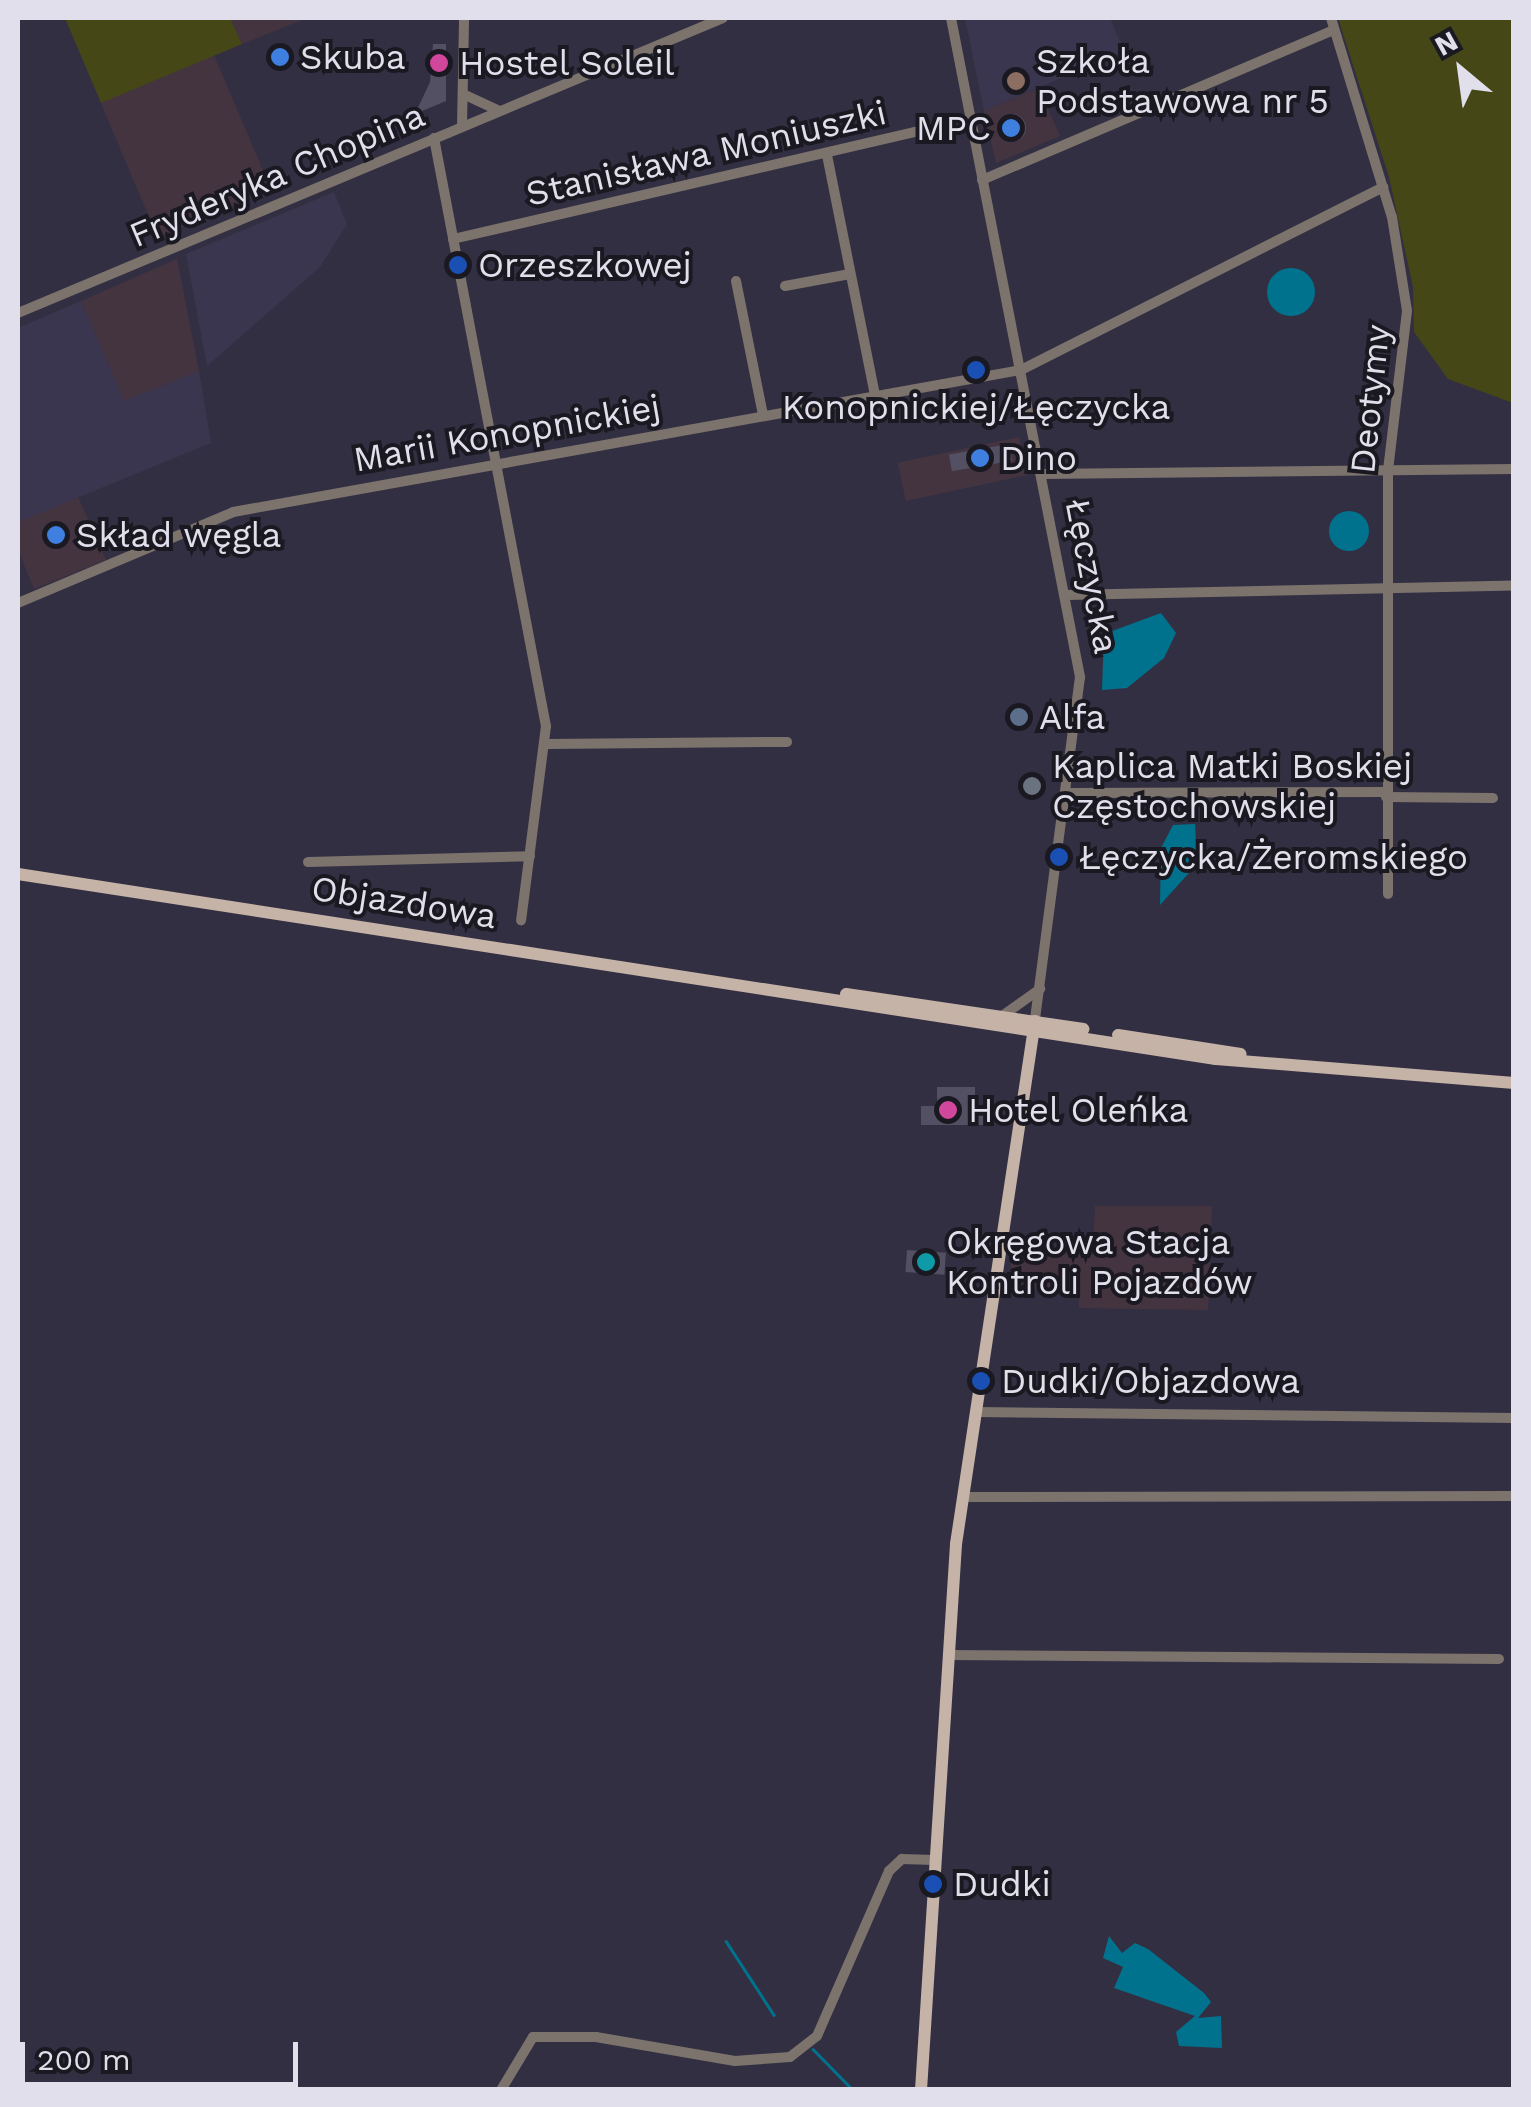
<!DOCTYPE html>
<html>
<head>
<meta charset="utf-8">
<style>
  body { margin:0 }
  #map { position:relative; width:1531px; height:2107px; overflow:hidden; background:#332f42; font-family:"Work Sans",sans-serif }
  div>[style] { position:absolute }
  .commercial>* { inset:0; background:#443440; transform-origin:0 0 }
  .built>* { inset:0; background:#3b364f }
  .green>* { inset:0; background:#464717 }
  .water>* { inset:0; background:#01728e }
  .round { border-radius:50% }
  .stream>* { height:2.5px; margin:-1.25px; padding:0 1.25px; transform-origin:1.25px; border-radius:1.25px; background:#01728e }
  .building>* { inset:0; background:#545064; transform-origin:0 0 }
  .minor>* { height:10px; margin:-5px; padding:0 5px; transform-origin:5px; border-radius:5px; background:#7c736d }
  .major>* { height:12px; margin:-6px; padding:0 6px; transform-origin:6px; border-radius:6px; background:#c6b3a7 }
  .dots>* { width:28px; height:28px; translate:-50% -50%; box-sizing:border-box; border:5px solid #1a1921; border-radius:50% }
  span { translate:-50% -50%; white-space:nowrap; text-align:center; line-height:1.15; -webkit-text-stroke:8px #1a1921; paint-order:stroke }
  .poi-label { font-size:35px; color:#e1dfeb }
  .left { translate:0 -50%; text-align:left }
  .right { translate:-100% -50%; text-align:right }
  .street-label { font-size:35px; color:#e1dfeb }
  .frame { position:absolute; inset:0; border:20px solid #e1dfeb; pointer-events:none }
  .north { position:absolute; left:1411px; top:20px; width:100px; height:100px; -webkit-text-stroke:8px #1a1921; paint-order:stroke; rotate:331deg; font-size:28px; font-weight:700; line-height:40px; text-align:center; color:#e1dfeb }
  .north::after { content:''; display:block; margin:auto; width:35px; height:45px; background:#e1dfeb; clip-path:polygon(50% 0,100% 100%,50% 72%,0 100%) }
  .scale { position:absolute; left:20px; top:2042px; width:278px; height:45px; box-sizing:border-box; border:5px solid #e1dfeb; border-top:0; padding-left:12px; font-size:30px; line-height:35px; white-space:nowrap; color:#e1dfeb; -webkit-text-stroke:8px #1a1921; paint-order:stroke }
</style>
</head>
<body>
<div id="map">
  <div class="commercial">
    <div style="clip-path:polygon(230px 18px,307px 18px,242px 44px)"></div>
    <div style="left:214px;top:55px;width:146px;height:123px;rotate:67deg"></div>
    <div style="clip-path:polygon(1039px 88px,1060px 136px,996px 163px,984px 111px)"></div>
    <div style="clip-path:polygon(177px 259px,199px 371px,124px 401px,81px 301px)"></div>
    <div style="left:1019px;top:437px;width:39px;height:124px;rotate:78deg"></div>
    <div style="clip-path:polygon(78px 497px,106px 560px,34px 589px,18px 549px,18px 522px)"></div>
    <div style="clip-path:polygon(1095px 1206px,1212px 1206px,1208px 1310px,1079px 1308px,1079px 1291px,1008px 1289px,1012px 1253px,1093px 1255px)"></div>
  </div>
  <div class="built">
    <div style="clip-path:polygon(965px 18px,1110px 18px,1124px 51px,984px 111px)"></div>
    <div style="clip-path:polygon(334px 192px,347px 224px,320px 267px,207px 366px,186px 254px)"></div>
    <div style="clip-path:polygon(81px 301px,124px 401px,199px 371px,211px 443px,18px 522px,18px 328px)"></div>
  </div>
  <div class="green">
    <div style="clip-path:polygon(65px 18px,230px 18px,242px 44px,101px 103px)"></div>
    <div style="clip-path:polygon(1338px 18px,1513px 18px,1513px 403px,1448px 379px,1414px 332px,1413px 287px,1389px 177px)"></div>
  </div>
  <div class="water">
    <div class="round" style="left:1267px;top:268px;width:48px;height:48px"></div>
    <div class="round" style="left:1329px;top:511px;width:40px;height:40px"></div>
    <div style="clip-path:polygon(1161px 613px,1176px 633px,1164px 658px,1127px 688px,1102px 690px,1104px 634px)"></div>
    <div style="clip-path:polygon(1195px 824px,1197px 864px,1160px 905px,1161px 848px,1173px 825px)"></div>
    <div style="clip-path:polygon(1109px 1936px,1122px 1953px,1135px 1943px,1148px 1949px,1204px 1993px,1211px 2002px,1198px 2018px,1221px 2016px,1222px 2048px,1179px 2046px,1176px 2032px,1195px 2016px,1114px 1988px,1123px 1967px,1103px 1958px)"></div>
  </div>
  <div class="stream">
    <div style="left:726px;top:1941px;width:88px;rotate:57deg"></div>
    <div style="left:813px;top:2049px;width:57px;rotate:45.7deg"></div>
  </div>
  <div class="building">
    <div style="clip-path:polygon(433px 44px,446px 44px,446px 101px,415px 114px,430px 82px)"></div>
    <div class="round" style="left:998px;top:114px;width:28px;height:28px"></div>
    <div style="left:1009px;top:444px;width:17px;height:61px;rotate:80deg"></div>
    <div style="clip-path:polygon(937px 1087px,975px 1087px,975px 1115px,993px 1115px,993px 1125px,921px 1125px,921px 1106px,937px 1106px)"></div>
    <div style="left:907px;top:1250px;width:39px;height:22px;rotate:4deg"></div>
  </div>
  <div class="minor">
    <div style="left:951px;top:18px;width:672px;rotate:78.92deg"></div>
    <div style="left:1080px;top:677px;width:347px;rotate:97.5deg"></div>
    <div style="left:1331px;top:18px;width:208px;rotate:73deg"></div>
    <div style="left:1392px;top:217px;width:95px;rotate:80.9deg"></div>
    <div style="left:1407px;top:311px;width:161px;rotate:96.8deg"></div>
    <div style="left:1388px;top:471px;width:423px;rotate:90deg"></div>
    <div style="left:463px;top:94px;width:38px;rotate:25deg"></div>
    <div style="left:462px;top:126px;width:108px;rotate:-88.9deg"></div>
    <div style="left:434px;top:138px;width:599px;rotate:79.22deg"></div>
    <div style="left:546px;top:726px;width:196px;rotate:97.3deg"></div>
    <div style="left:827px;top:155px;width:246px;rotate:78.7deg"></div>
    <div style="left:982px;top:180px;width:383px;rotate:-23.1deg"></div>
    <div style="left:453px;top:239px;width:532px;rotate:-13.04deg"></div>
    <div style="left:736px;top:281px;width:137px;rotate:78.6deg"></div>
    <div style="left:785px;top:286px;width:66px;rotate:-10.5deg"></div>
    <div style="left:18px;top:313px;width:764px;rotate:-22.71deg"></div>
    <div style="left:1042px;top:474px;width:472px;rotate:-0.6deg"></div>
    <div style="left:1066px;top:595px;width:448px;rotate:-1.2deg"></div>
    <div style="left:18px;top:603px;width:233px;rotate:-22.9deg"></div>
    <div style="left:233px;top:512px;width:801px;rotate:-10.22deg"></div>
    <div style="left:1021px;top:370px;width:406px;rotate:-26.8deg"></div>
    <div style="left:547px;top:744px;width:240px;rotate:-0.5deg"></div>
    <div style="left:1069px;top:793px;width:317px;rotate:-0.2deg"></div>
    <div style="left:1386px;top:797px;width:107px;rotate:0.5deg"></div>
    <div style="left:308px;top:862px;width:222px;rotate:-1.5deg"></div>
    <div style="left:1002px;top:1016px;width:47px;rotate:-35.4deg"></div>
    <div style="left:977px;top:1412px;width:537px;rotate:0.64deg"></div>
    <div style="left:964px;top:1497px;width:550px;rotate:-0.1deg"></div>
    <div style="left:948px;top:1655px;width:551px;rotate:0.42deg"></div>
    <div style="left:501px;top:2090px;width:62px;rotate:-58.9deg"></div>
    <div style="left:533px;top:2037px;width:63px"></div>
    <div style="left:596px;top:2037px;width:141px;rotate:9.8deg"></div>
    <div style="left:735px;top:2061px;width:55px;rotate:-4.2deg"></div>
    <div style="left:790px;top:2057px;width:34px;rotate:-38deg"></div>
    <div style="left:817px;top:2036px;width:180px;rotate:-66.4deg"></div>
    <div style="left:889px;top:1871px;width:18px;rotate:-43deg"></div>
    <div style="left:902px;top:1859px;width:32px;rotate:2deg"></div>
  </div>
  <div class="major">
    <div style="left:18px;top:874px;width:1212px;rotate:8.78deg"></div>
    <div style="left:1216px;top:1059px;width:299px;rotate:4.6deg"></div>
    <div style="left:846px;top:994px;width:240px;rotate:8.4deg"></div>
    <div style="left:1118px;top:1035px;width:124px;rotate:8.8deg"></div>
    <div style="left:921px;top:2090px;width:547px;rotate:-86.33deg"></div>
    <div style="left:956px;top:1544px;width:529px;rotate:-81.41deg"></div>
  </div>
  <div class="dots">
    <div style="left:280px;top:57px;background:#3f7fe0"></div>
    <div style="left:439px;top:63px;background:#d1479c"></div>
    <div style="left:1016px;top:81px;background:#8d6e63"></div>
    <div style="left:1011px;top:128px;background:#3f7fe0"></div>
    <div style="left:458px;top:265px;background:#1a4fb4"></div>
    <div style="left:976px;top:370px;background:#1a4fb4"></div>
    <div style="left:980px;top:458px;background:#3f7fe0"></div>
    <div style="left:56px;top:535px;background:#3f7fe0"></div>
    <div style="left:1019px;top:717px;background:#5c6f8a"></div>
    <div style="left:1032px;top:786px;background:#6b7280"></div>
    <div style="left:1059px;top:857px;background:#1a4fb4"></div>
    <div style="left:948px;top:1110px;background:#d1479c"></div>
    <div style="left:926px;top:1262px;background:#0f9aa8"></div>
    <div style="left:981px;top:1381px;background:#1a4fb4"></div>
    <div style="left:933px;top:1884px;background:#1a4fb4"></div>
  </div>
  <div class="poi-label">
    <span class="left" style="left:300px;top:57px">Skuba</span>
    <span class="left" style="left:1036px;top:81px">Szkoła<br>Podstawowa nr 5</span>
    <span class="left" style="left:459px;top:63px">Hostel Soleil</span>
    <span class="right" style="left:991px;top:128px">MPC</span>
    <span class="left" style="left:478px;top:265px">Orzeszkowej</span>
    <span style="left:976px;top:407px">Konopnickiej/Łęczycka</span>
    <span class="left" style="left:1000px;top:458px">Dino</span>
    <span class="left" style="left:76px;top:535px">Skład węgla</span>
    <span class="left" style="left:1039px;top:717px">Alfa</span>
    <span class="left" style="left:1052px;top:786px">Kaplica Matki Boskiej<br>Częstochowskiej</span>
    <span class="left" style="left:1079px;top:857px">Łęczycka/Żeromskiego</span>
    <span class="left" style="left:968px;top:1110px">Hotel Oleńka</span>
    <span class="left" style="left:946px;top:1262px">Okręgowa Stacja<br>Kontroli Pojazdów</span>
    <span class="left" style="left:1001px;top:1381px">Dudki/Objazdowa</span>
    <span class="left" style="left:953px;top:1884px">Dudki</span>
  </div>
  <div class="street-label">
    <span style="left:706px;top:153px;rotate:-13deg">Stanisława Moniuszki</span>
    <span style="left:277px;top:175px;rotate:-23deg">Fryderyka Chopina</span>
    <span style="left:1370px;top:399px;rotate:-84deg">Deotymy</span>
    <span style="left:507px;top:433px;rotate:-10deg">Marii Konopnickiej</span>
    <span style="left:1092px;top:576px;rotate:79deg">Łęczycka</span>
    <span style="left:404px;top:902px;rotate:9deg">Objazdowa</span>
  </div>
  <div class="frame"></div>
  <div class="north">N</div>
  <div class="scale">200 m</div>
</div>
</body>
</html>
